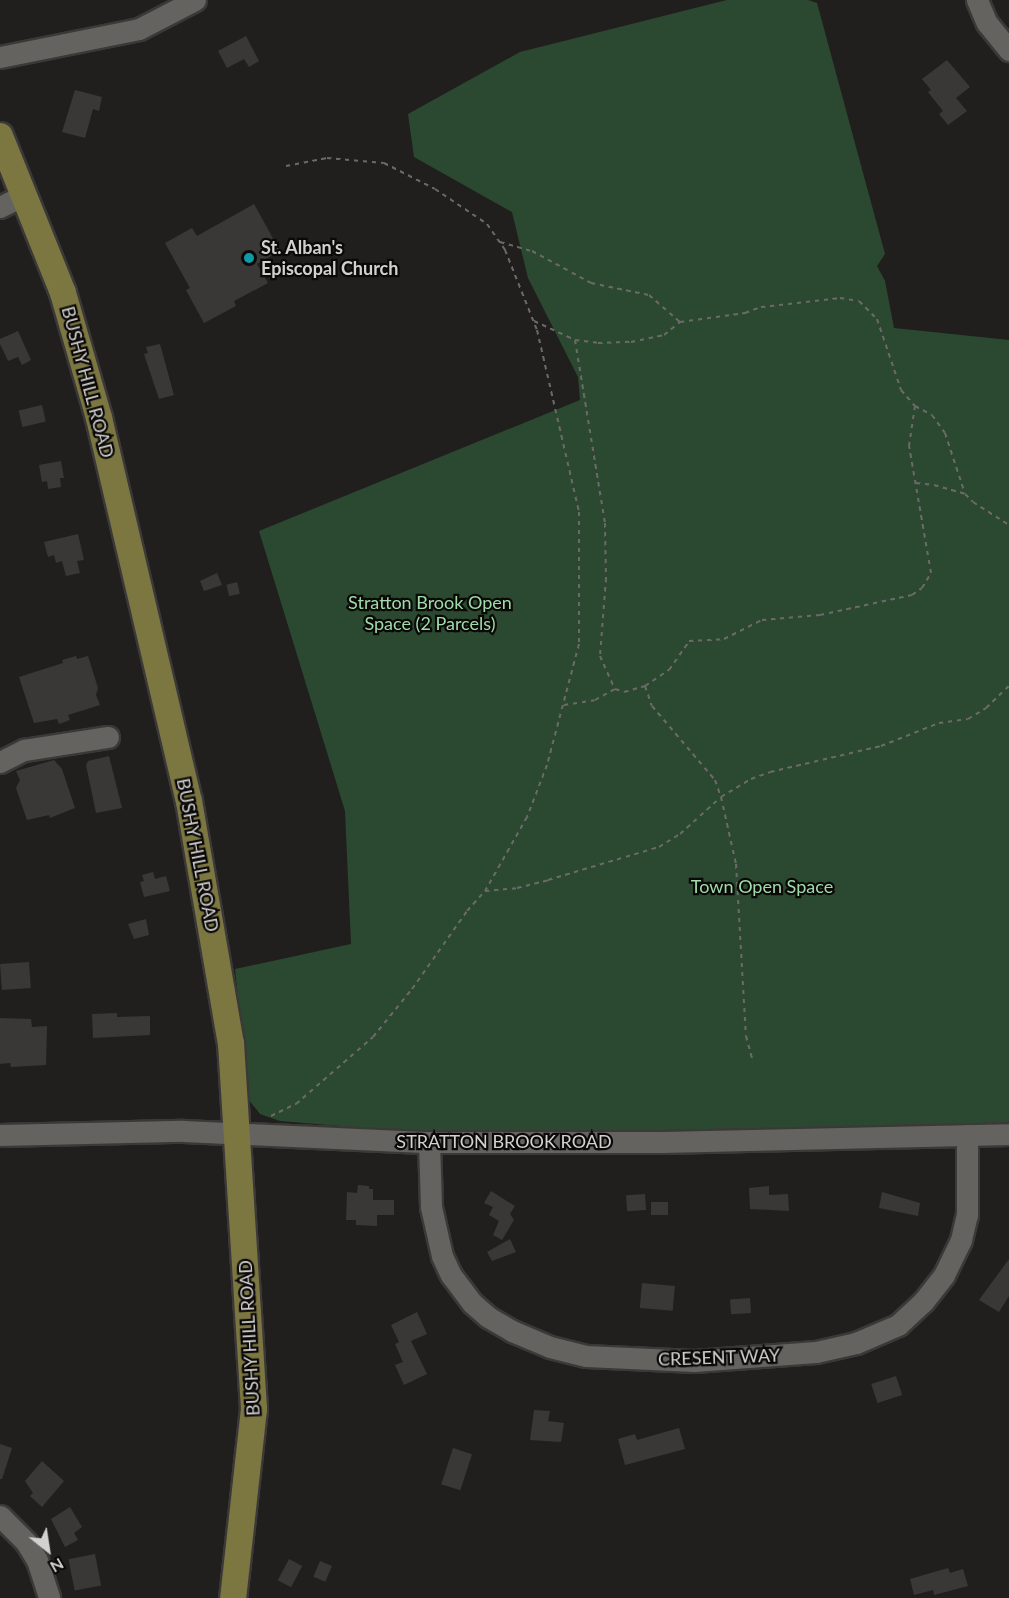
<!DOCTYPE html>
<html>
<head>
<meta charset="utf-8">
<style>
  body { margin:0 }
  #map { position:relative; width:1009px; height:1598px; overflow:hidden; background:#211f1d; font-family:Lato,sans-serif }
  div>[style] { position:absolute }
  .green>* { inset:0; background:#2b4931 }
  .building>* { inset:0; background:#3a3836; transform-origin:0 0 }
  .path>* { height:2px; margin-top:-1px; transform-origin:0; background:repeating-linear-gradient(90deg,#6c6a69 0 4.5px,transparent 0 9px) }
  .roads { filter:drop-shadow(2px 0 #3b3938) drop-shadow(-2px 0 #3b3938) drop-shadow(0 2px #3b3938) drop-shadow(0 -2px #3b3938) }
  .minor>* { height:21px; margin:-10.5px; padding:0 10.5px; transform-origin:10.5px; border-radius:10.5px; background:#656360 }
  .major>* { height:26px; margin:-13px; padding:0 13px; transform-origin:13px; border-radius:13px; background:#7c7741 }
  .dots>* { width:16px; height:16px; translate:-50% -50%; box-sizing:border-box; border:3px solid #0a0908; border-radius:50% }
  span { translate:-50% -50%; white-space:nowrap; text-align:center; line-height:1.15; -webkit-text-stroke:4.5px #0a0908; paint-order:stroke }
  .poi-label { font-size:18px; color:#d3d1d0; font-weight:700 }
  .left { translate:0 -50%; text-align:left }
  .street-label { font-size:18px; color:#d3d1d0 }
  .park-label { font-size:18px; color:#9fdca9 }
  .north { position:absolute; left:18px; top:1520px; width:60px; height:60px; -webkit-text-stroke:4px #0a0908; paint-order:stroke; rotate:150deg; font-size:16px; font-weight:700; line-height:24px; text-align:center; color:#d3d1d0 }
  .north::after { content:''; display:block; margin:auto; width:21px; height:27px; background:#d3d1d0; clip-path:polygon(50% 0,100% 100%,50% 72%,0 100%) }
</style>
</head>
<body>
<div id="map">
  <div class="green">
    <div style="clip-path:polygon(727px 0,808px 0,817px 3px,885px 254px,877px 266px,885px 281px,894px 328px,1009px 340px,1009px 1125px,759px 1134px,412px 1132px,280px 1121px,260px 1114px,249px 1100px,235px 969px,351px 944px,345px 811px,259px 531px,580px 400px,578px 377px,528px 278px,512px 212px,414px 157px,408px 114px,520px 52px)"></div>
  </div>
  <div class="building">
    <div style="clip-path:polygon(246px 36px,259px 61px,249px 67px,244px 59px,227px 68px,218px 51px)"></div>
    <div style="clip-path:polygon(947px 60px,970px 87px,956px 98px,967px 111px,948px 125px,939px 114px,943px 111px,928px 92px,931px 90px,922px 79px)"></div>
    <div style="clip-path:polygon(75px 90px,102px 97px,99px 111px,93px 109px,85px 138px,62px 132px)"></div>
    <div style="clip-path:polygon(254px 204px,280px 251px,257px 264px,268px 283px,234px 301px,236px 306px,204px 323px,186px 290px,190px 288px,165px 243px,192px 228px,197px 236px)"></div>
    <div style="clip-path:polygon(18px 331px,31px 360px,22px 365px,18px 357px,8px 361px,0 344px,0 339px)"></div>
    <div style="clip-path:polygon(160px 344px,174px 395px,159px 399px,144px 354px,148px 353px,146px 347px)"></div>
    <div style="left:42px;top:405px;width:17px;height:24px;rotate:77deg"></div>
    <div style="clip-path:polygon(61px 461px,64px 478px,60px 478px,61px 487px,48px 489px,47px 481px,42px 482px,39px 465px)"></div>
    <div style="clip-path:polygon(78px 534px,84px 560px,77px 561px,80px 573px,66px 576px,62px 561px,56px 563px,54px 555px,48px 557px,44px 542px)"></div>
    <div style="clip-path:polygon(217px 573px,222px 585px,204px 591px,200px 581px)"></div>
    <div style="left:237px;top:582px;width:12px;height:11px;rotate:76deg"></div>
    <div style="clip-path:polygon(76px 656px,77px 659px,88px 656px,98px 688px,96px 695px,100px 705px,68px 715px,70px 720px,59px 724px,57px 719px,34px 723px,19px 677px,63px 663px,62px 660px)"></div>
    <div style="clip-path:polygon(109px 756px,122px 808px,96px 813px,86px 765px,88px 761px)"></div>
    <div style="clip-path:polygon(54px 760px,62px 769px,75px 808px,50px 818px,49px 815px,27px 820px,16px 788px,20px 780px,16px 771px)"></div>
    <div style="clip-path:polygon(153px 872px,155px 879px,166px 876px,170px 891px,144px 897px,140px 882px,144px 881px,142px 875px)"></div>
    <div style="clip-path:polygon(146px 919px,149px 935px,134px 939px,128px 924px)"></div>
    <div style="left:29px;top:962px;width:26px;height:29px;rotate:86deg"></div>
    <div style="clip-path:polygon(117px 1013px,117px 1017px,150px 1016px,150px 1035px,93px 1038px,92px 1014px)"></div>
    <div style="clip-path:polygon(0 1018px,31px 1019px,32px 1027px,47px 1026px,46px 1065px,11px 1067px,10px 1063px,0 1064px)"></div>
    <div style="clip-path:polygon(358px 1185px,369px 1186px,369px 1189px,373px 1189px,373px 1200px,394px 1200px,394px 1215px,377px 1215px,377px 1226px,356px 1225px,356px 1220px,346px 1220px,347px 1192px,357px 1193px)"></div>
    <div style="clip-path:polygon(769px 1186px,769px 1195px,788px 1194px,789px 1211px,750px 1209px,749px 1188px)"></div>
    <div style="clip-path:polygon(491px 1191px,515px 1206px,510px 1214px,514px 1220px,502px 1240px,493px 1235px,499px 1221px,489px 1215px,493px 1207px,484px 1203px)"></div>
    <div style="clip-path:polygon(882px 1192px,920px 1203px,918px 1216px,879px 1208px)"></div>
    <div style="left:645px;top:1194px;width:16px;height:19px;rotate:86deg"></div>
    <div style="left:668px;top:1202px;width:13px;height:17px;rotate:90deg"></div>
    <div style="clip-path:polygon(510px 1239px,516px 1252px,492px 1261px,487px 1252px)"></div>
    <div style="clip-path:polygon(1009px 1259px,1009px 1296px,999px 1312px,979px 1300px)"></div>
    <div style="left:642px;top:1283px;width:33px;height:25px;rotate:5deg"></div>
    <div style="left:750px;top:1298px;width:15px;height:20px;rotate:86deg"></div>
    <div style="clip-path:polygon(417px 1312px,427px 1334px,411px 1341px,427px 1374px,404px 1385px,395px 1365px,403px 1362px,395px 1344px,399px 1342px,391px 1325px)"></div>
    <div style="left:896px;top:1376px;width:20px;height:26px;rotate:72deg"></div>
    <div style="clip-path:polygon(534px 1410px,550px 1411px,548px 1421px,564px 1423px,561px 1442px,530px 1440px)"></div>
    <div style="clip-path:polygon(679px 1428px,685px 1449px,625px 1465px,618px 1439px,635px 1434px,637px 1440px)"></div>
    <div style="clip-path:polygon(0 1444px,12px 1448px,2px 1479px,0 1479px)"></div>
    <div style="left:453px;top:1448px;width:20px;height:38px;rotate:18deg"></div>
    <div style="clip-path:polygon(42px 1461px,64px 1481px,42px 1507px,30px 1496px,33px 1493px,25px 1481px)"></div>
    <div style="clip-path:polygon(70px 1507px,82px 1527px,74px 1533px,78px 1540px,65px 1547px,51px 1519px)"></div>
    <div style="left:95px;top:1554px;width:32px;height:27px;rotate:79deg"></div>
    <div style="left:289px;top:1559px;width:15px;height:24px;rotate:28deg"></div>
    <div style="left:320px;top:1561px;width:13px;height:17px;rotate:23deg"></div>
    <div style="clip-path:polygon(948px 1568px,950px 1573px,963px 1569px,968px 1586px,934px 1595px,933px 1590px,914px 1595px,910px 1579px)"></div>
  </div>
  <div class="path">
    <div style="left:286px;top:166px;width:42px;rotate:-11deg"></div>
    <div style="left:327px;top:158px;width:57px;rotate:5deg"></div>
    <div style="left:384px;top:163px;width:57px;rotate:27deg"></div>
    <div style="left:435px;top:189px;width:63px;rotate:33.9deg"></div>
    <div style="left:487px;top:224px;width:32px;rotate:55deg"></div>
    <div style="left:505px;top:250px;width:86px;rotate:68.2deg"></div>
    <div style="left:537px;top:330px;width:187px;rotate:77deg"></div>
    <div style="left:579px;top:512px;width:132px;rotate:90deg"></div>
    <div style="left:579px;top:644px;width:125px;rotate:104.8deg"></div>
    <div style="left:547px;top:765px;width:56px;rotate:111deg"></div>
    <div style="left:527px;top:817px;width:85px;rotate:119.6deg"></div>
    <div style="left:500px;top:242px;width:33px;rotate:16deg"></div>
    <div style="left:532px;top:251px;width:67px;rotate:28.5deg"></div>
    <div style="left:591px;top:283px;width:59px;rotate:11.7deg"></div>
    <div style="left:649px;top:295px;width:41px;rotate:41.1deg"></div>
    <div style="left:680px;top:322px;width:66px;rotate:-7.9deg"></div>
    <div style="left:745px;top:313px;width:17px;rotate:-21deg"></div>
    <div style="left:761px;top:307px;width:80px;rotate:-6.5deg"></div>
    <div style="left:840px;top:298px;width:19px;rotate:9deg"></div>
    <div style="left:859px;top:301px;width:25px;rotate:45deg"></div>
    <div style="left:877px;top:319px;width:75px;rotate:71.3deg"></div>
    <div style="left:901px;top:390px;width:21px;rotate:49deg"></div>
    <div style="left:915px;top:406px;width:19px;rotate:28deg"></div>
    <div style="left:932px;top:415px;width:22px;rotate:54deg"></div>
    <div style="left:945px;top:433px;width:64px;rotate:71.8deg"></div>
    <div style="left:965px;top:494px;width:11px;rotate:45deg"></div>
    <div style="left:973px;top:502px;width:43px;rotate:32.6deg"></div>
    <div style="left:534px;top:321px;width:45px;rotate:24.9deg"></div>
    <div style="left:575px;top:340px;width:23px;rotate:7deg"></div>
    <div style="left:598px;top:343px;width:33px;rotate:-2deg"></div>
    <div style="left:631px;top:342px;width:34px;rotate:-12deg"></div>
    <div style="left:664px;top:335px;width:21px;rotate:-39deg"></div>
    <div style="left:575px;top:340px;width:185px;rotate:80.7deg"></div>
    <div style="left:605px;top:523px;width:55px;rotate:89deg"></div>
    <div style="left:606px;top:578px;width:78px;rotate:94.4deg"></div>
    <div style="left:600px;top:656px;width:36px;rotate:66deg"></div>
    <div style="left:615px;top:689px;width:9px;rotate:18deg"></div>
    <div style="left:624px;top:692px;width:22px;rotate:-16deg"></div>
    <div style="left:645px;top:686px;width:29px;rotate:-34deg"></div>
    <div style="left:669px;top:670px;width:35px;rotate:-55deg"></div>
    <div style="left:689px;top:641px;width:35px;rotate:-3deg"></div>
    <div style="left:724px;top:639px;width:42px;rotate:-26.6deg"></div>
    <div style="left:762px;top:620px;width:58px;rotate:-4.9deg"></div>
    <div style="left:820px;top:615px;width:94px;rotate:-12.3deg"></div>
    <div style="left:912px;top:595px;width:12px;rotate:-35deg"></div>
    <div style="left:922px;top:588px;width:17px;rotate:-59deg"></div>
    <div style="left:931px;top:573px;width:129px;rotate:-99.8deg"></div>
    <div style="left:909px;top:446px;width:40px;rotate:-81.5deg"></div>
    <div style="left:916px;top:483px;width:18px;rotate:6deg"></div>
    <div style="left:934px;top:485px;width:32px;rotate:16deg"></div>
    <div style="left:645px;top:686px;width:21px;rotate:71deg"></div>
    <div style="left:652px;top:706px;width:97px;rotate:49.6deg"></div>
    <div style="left:715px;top:780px;width:18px;rotate:71deg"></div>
    <div style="left:721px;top:797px;width:69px;rotate:77.4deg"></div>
    <div style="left:736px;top:864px;width:172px;rotate:86.7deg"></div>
    <div style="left:746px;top:1036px;width:27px;rotate:75deg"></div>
    <div style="left:564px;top:705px;width:31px;rotate:-9deg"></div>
    <div style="left:595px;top:700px;width:23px;rotate:-29deg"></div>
    <div style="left:271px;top:1116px;width:28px;rotate:-26deg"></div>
    <div style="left:296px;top:1104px;width:102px;rotate:-41deg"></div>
    <div style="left:373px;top:1037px;width:62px;rotate:-50.9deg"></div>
    <div style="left:412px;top:989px;width:95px;rotate:-54.8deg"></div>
    <div style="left:467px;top:911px;width:27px;rotate:-48deg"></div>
    <div style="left:485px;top:891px;width:32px;rotate:-5deg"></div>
    <div style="left:517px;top:888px;width:32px;rotate:-14deg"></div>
    <div style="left:548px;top:880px;width:116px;rotate:-16.6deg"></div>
    <div style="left:659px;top:847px;width:25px;rotate:-32deg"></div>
    <div style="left:680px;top:834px;width:55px;rotate:-42.1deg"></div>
    <div style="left:721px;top:797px;width:35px;rotate:-31deg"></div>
    <div style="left:751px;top:779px;width:20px;rotate:-20deg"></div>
    <div style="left:770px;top:772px;width:114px;rotate:-13.2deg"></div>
    <div style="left:881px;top:746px;width:62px;rotate:-21.6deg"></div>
    <div style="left:939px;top:723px;width:29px;rotate:-8deg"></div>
    <div style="left:968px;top:719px;width:21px;rotate:-31deg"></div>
    <div style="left:986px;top:708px;width:32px;rotate:-44deg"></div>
  </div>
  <div class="roads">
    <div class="minor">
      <div style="left:977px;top:0;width:25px;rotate:67deg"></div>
      <div style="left:987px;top:23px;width:35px;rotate:51deg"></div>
      <div style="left:0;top:57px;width:142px;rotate:-11.4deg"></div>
      <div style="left:139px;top:29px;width:63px;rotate:-27.4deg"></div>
      <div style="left:0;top:207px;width:28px;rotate:-27deg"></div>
      <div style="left:0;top:762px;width:27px;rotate:-27deg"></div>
      <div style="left:24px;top:750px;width:85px;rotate:-8.8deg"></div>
      <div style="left:0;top:1135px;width:183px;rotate:-1.3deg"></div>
      <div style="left:183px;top:1131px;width:246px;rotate:2.6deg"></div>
      <div style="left:429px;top:1142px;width:233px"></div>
      <div style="left:662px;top:1142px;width:347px;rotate:-1.3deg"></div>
      <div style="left:429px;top:1142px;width:65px;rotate:88.2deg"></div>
      <div style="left:431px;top:1207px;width:50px;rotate:77.3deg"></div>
      <div style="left:442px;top:1256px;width:21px;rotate:65deg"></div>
      <div style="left:451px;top:1275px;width:35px;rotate:53deg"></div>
      <div style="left:472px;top:1303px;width:21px;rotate:41deg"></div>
      <div style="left:488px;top:1317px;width:28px;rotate:30deg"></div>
      <div style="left:512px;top:1331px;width:41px;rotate:22.8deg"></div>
      <div style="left:550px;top:1347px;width:37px;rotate:14deg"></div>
      <div style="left:586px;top:1356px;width:108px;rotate:2.7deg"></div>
      <div style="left:694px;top:1361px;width:122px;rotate:-4.2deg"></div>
      <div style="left:816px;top:1352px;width:41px;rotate:-12.7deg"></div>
      <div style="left:856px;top:1343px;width:46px;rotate:-23.2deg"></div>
      <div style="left:898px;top:1325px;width:34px;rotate:-43deg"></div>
      <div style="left:923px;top:1302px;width:34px;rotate:-52deg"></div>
      <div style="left:944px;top:1275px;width:39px;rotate:-64deg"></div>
      <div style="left:961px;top:1240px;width:26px;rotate:-77deg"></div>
      <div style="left:967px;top:1215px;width:80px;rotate:-90deg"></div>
      <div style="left:0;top:1516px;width:37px;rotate:45deg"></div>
      <div style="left:26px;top:1542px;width:21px;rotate:59deg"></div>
      <div style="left:37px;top:1560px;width:40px;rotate:72deg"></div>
    </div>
    <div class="major">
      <div style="left:0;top:136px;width:169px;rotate:68.1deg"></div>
      <div style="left:63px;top:293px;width:130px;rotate:73.9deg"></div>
      <div style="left:99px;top:418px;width:393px;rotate:76.8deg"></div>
      <div style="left:189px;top:801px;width:246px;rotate:80.2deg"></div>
      <div style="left:231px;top:1043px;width:367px;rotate:86.4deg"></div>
      <div style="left:254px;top:1409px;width:190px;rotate:96.3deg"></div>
    </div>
  </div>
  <div class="dots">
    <div style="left:249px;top:258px;background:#0f9aa8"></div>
  </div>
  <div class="poi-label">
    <span class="left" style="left:261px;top:258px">St. Alban's<br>Episcopal Church</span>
  </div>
  <div class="street-label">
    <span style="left:88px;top:382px;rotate:75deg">BUSHY HILL ROAD</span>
    <span style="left:198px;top:855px;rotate:79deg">BUSHY HILL ROAD</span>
    <span style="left:504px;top:1141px">STRATTON BROOK ROAD</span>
    <span style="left:249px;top:1338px;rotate:-93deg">BUSHY HILL ROAD</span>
    <span style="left:719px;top:1357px;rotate:-2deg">CRESENT WAY</span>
  </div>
  <div class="park-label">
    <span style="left:430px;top:613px">Stratton Brook Open<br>Space (2 Parcels)</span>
    <span style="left:762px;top:886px">Town Open Space</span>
  </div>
  <div class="north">N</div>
</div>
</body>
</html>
